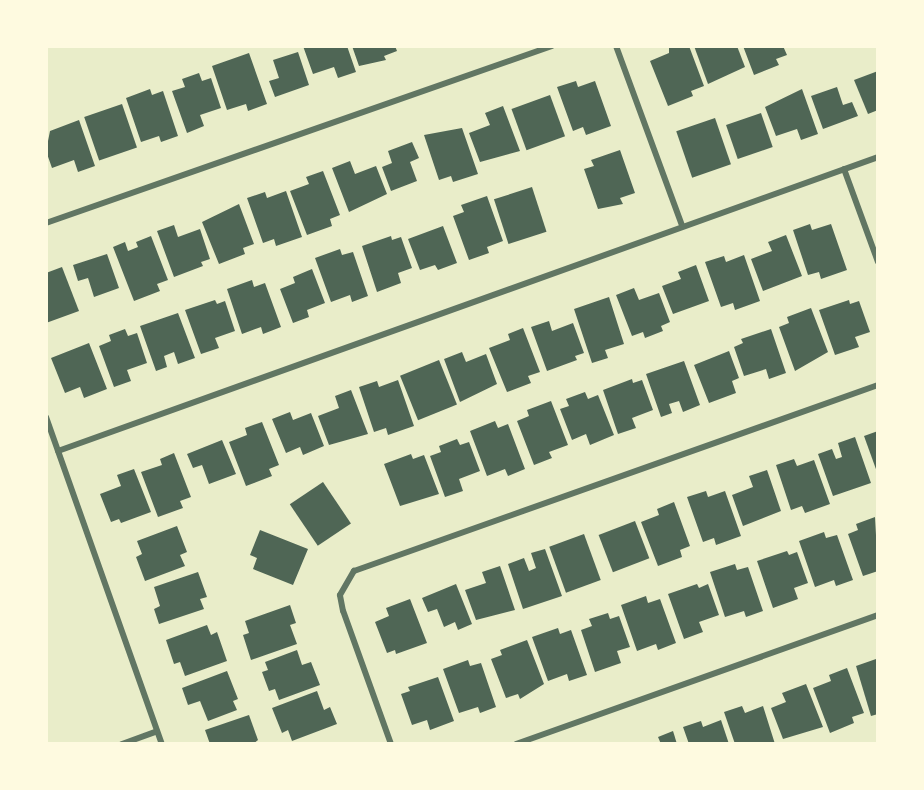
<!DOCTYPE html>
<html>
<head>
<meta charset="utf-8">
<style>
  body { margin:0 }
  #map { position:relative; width:924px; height:790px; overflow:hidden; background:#e9edc9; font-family:"Work Sans",sans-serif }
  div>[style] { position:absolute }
  .building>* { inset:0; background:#4f6655; transform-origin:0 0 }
  .minor>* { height:6px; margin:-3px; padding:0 3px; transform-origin:3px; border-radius:3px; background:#617663 }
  span { translate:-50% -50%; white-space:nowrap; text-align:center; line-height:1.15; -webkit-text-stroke:5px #fefae0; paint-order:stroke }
  .frame { position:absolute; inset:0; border:48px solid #fefae0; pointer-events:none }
</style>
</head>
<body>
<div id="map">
  <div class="building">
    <div style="clip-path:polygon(303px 46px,347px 46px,356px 72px,338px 78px,334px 67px,313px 74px)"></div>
    <div style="clip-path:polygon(352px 46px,395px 46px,397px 51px,384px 56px,386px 60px,359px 66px)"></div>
    <div style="clip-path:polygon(669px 46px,689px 46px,704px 86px,691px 91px,693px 96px,668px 106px,650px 61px,669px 53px)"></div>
    <div style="clip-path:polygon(694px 46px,737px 46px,745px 67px,708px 84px)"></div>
    <div style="clip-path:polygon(743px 46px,783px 46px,787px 55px,776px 59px,779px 65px,754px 75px)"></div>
    <div style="clip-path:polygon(298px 52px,309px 85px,275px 97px,269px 81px,279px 78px,273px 60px)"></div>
    <div style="clip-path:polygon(249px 53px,267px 104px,248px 111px,246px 104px,227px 110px,212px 66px)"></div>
    <div style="clip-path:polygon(878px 71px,878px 110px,868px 114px,854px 80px)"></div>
    <div style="clip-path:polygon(199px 73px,202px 81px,211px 78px,221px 108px,200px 115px,204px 126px,187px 133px,172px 91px,185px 87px,182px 79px)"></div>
    <div style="clip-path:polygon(576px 81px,578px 87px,595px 81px,611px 126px,586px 135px,583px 127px,573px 131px,557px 87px)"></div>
    <div style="clip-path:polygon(837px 87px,843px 105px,852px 102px,858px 116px,823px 129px,811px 96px)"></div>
    <div style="clip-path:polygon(150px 89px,152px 95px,163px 91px,178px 136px,161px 142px,159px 136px,141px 142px,126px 98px)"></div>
    <div style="clip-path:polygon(802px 89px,818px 134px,801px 140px,797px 129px,776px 136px,765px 107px)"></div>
    <div style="left:550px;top:95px;width:44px;height:41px;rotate:70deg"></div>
    <div style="left:122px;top:104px;width:46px;height:40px;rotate:71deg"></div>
    <div style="clip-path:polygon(503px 106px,520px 151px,480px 162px,469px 133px,490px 125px,485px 113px)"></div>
    <div style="left:761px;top:113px;width:36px;height:37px;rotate:71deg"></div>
    <div style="left:715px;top:118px;width:49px;height:41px;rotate:71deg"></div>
    <div style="clip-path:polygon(79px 120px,95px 166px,78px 172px,74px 160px,52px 168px,46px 151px,50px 131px)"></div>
    <div style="clip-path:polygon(462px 128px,478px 174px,453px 182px,451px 176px,439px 180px,424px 135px)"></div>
    <div style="clip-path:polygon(412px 142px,419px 158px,410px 162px,417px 181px,391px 191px,382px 167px,392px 163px,388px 151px)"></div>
    <div style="clip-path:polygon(620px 150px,635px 193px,620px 198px,623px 204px,598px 209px,584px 169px,594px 166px,591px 160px)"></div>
    <div style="clip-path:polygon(350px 161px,355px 174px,376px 166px,387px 194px,349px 212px,332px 168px)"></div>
    <div style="clip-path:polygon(323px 171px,340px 215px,330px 219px,332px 226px,307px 235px,290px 191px,309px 184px,306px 177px)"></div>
    <div style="left:532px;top:187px;width:47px;height:40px;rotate:72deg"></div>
    <div style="clip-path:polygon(286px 191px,302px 237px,276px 246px,274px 239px,263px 243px,247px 198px,265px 192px,267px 198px)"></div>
    <div style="clip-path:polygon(487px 196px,503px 241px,487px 247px,489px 253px,469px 260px,453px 216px,464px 212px,461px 205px)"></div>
    <div style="clip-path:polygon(239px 204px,254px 244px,243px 248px,245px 254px,219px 264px,202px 222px)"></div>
    <div style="clip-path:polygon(810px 224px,812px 230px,831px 224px,847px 270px,821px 279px,819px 272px,808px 275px,793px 230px)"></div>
    <div style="clip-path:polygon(174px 225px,178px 237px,200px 229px,210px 259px,201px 262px,203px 266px,174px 277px,157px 231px)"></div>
    <div style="clip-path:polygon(443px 226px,457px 263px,438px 270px,435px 265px,420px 270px,408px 239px)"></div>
    <div style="clip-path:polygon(786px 235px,802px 276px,763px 291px,751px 259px,772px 251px,768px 242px)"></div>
    <div style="clip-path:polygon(151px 236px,168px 280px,157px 284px,160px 291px,134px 301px,113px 247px,125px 242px,128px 251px,138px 247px,136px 242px)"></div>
    <div style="clip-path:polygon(391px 236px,392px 240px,401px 237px,412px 268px,398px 273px,401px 283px,377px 292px,362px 246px)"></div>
    <div style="clip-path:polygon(340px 249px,342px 255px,353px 252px,368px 296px,352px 302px,350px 295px,331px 302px,315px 258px)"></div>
    <div style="clip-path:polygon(107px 254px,119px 288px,94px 297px,88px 278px,78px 281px,73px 265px)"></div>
    <div style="clip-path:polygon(744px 255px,760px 301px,735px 310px,733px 303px,721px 307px,705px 262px,724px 256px,726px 262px)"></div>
    <div style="clip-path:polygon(696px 265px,709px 301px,673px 314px,662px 286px,681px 279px,678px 272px)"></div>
    <div style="clip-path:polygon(62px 267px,79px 311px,46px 323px,46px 273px)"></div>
    <div style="clip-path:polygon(312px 269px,325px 303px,307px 310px,309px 317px,293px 323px,280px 289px,295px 283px,293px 277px)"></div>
    <div style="clip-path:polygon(252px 280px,254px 287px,265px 283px,281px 327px,263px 334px,261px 327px,242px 334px,227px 289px)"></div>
    <div style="clip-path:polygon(634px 288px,639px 300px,659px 293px,670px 322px,661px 326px,663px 331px,645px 338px,643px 332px,632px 336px,616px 295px)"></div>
    <div style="clip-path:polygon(609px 297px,624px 344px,605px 350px,608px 358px,592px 363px,574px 309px)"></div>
    <div style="clip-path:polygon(215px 300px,217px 304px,225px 301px,235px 331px,215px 338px,219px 348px,201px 354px,185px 310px)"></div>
    <div style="clip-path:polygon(849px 300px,850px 304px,859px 301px,870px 332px,855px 337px,859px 347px,835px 355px,819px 310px)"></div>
    <div style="clip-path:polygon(811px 308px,828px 352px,795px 371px,779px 327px,789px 323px,787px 317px)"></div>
    <div style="clip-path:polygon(178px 313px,195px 358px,178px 364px,174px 352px,164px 356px,167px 367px,156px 371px,140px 326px)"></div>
    <div style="clip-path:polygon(549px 321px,552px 331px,573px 323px,584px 353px,575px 356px,577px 360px,547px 371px,531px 327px)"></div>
    <div style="clip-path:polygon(523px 328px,540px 372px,528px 376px,531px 383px,507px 392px,489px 348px,510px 340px,508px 334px)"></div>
    <div style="clip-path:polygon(125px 329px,128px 336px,137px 333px,147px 363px,127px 370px,131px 381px,114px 387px,99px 346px,111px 341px,109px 335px)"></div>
    <div style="clip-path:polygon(771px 329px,786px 373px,769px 379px,766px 369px,744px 376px,734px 347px,743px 343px,741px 339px)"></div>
    <div style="clip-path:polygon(89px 343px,107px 389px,84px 398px,80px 387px,65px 393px,51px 358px)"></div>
    <div style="clip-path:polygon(729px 351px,739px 378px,732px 381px,736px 393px,709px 403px,694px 365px)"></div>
    <div style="clip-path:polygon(462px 352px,466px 362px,486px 354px,497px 384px,460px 402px,444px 359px)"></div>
    <div style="left:439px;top:360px;width:48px;height:42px;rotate:68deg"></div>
    <div style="clip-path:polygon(684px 361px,700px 405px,683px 412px,679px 401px,669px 404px,672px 413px,661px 417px,646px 374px)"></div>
    <div style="clip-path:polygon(632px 379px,633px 383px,642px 380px,653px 410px,632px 418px,636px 428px,618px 434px,603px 390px)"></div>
    <div style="clip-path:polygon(398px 380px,414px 426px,388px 435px,386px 428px,374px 432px,359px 387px,377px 381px,379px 387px)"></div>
    <div style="clip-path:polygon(351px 390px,368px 434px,329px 445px,318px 416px,339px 408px,335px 396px)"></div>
    <div style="clip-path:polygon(585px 392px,588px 399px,598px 395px,614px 435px,590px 445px,586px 434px,572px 440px,560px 409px,569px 406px,566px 399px)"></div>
    <div style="clip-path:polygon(551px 401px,568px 445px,549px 452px,552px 458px,534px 465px,517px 421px,529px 416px,527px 410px)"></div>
    <div style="clip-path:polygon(290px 412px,293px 420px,311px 413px,324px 446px,303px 455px,300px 447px,286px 453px,272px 419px)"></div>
    <div style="clip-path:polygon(495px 421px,498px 428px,508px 424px,525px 469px,508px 476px,505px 469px,487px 476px,470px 431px)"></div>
    <div style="clip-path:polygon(262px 422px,279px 465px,269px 469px,272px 476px,246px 486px,229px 442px,247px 435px,245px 428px)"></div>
    <div style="clip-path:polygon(878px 431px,878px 472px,877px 472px,864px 436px)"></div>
    <div style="clip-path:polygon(855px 437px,871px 483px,833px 496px,818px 454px,832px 449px,836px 459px,842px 457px,838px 443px)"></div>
    <div style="clip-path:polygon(457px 439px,460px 445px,469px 442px,480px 471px,459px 479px,463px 491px,445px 497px,430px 456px,441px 452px,439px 446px)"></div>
    <div style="clip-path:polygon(222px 440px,236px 474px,209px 484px,202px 465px,193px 468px,187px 454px)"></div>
    <div style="clip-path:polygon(174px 453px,191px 497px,180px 501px,183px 508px,158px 517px,141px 472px,162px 465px,160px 459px)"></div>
    <div style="clip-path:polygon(411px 454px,413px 459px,424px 455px,439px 494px,400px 506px,384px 464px)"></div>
    <div style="clip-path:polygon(794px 459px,797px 466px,814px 460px,830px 504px,805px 513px,802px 506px,791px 510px,776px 465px)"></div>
    <div style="clip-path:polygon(134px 469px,151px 512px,121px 523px,119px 519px,111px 522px,100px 494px,121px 486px,117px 475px)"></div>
    <div style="clip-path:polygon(767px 470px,781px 511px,743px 526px,732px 495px,753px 487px,749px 476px)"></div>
    <div style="left:323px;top:482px;width:50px;height:40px;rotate:56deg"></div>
    <div style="clip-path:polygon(706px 491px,708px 497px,725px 491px,741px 536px,716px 545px,714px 538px,703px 542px,687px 497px)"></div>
    <div style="clip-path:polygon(674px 502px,690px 546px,680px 550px,682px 557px,658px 566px,641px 522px,659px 515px,657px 509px)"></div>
    <div style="clip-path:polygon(875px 517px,878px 571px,863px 576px,848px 534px,858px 530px,856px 524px)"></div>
    <div style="left:635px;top:521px;width:40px;height:39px;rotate:69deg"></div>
    <div style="clip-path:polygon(177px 526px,187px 552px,180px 555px,185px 566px,145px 581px,136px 557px,142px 554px,137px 541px)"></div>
    <div style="clip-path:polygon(260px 530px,308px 549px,293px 585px,253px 569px,257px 558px,250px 555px)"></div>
    <div style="clip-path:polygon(824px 532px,826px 538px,837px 535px,853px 580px,836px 586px,834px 580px,815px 587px,799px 541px)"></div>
    <div style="left:584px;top:534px;width:49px;height:37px;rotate:70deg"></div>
    <div style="clip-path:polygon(545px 549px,562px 596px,523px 609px,508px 564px,524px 558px,529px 571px,536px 568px,531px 553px)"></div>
    <div style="clip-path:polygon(787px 551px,789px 555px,797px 552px,808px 583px,794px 588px,798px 599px,773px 608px,757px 561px)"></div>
    <div style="clip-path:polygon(735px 564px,737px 570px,748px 567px,763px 611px,746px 617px,744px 611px,725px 617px,710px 572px)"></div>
    <div style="clip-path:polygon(500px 566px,515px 610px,476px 620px,465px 590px,486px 583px,482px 572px)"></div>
    <div style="clip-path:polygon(198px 572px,207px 597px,200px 599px,204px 609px,159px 624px,154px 609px,160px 606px,154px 587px)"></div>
    <div style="clip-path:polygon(456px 584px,472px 624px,458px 630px,455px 622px,444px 627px,437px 609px,428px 612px,422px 598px)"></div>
    <div style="clip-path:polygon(697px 584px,699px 588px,708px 584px,719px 615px,699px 622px,703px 632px,684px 639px,668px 594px)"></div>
    <div style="clip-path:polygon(646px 596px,648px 603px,660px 599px,676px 643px,658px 650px,656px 644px,637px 651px,621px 605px)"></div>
    <div style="clip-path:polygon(410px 599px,427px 643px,396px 654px,395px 650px,387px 653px,375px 622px,389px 616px,386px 608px)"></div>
    <div style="clip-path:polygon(290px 605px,296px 623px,290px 625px,297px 644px,251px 660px,243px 635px,249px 633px,245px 621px)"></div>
    <div style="clip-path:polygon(608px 613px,610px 619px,619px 616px,630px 647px,617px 651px,621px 663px,595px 672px,581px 630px,592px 626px,589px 619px)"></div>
    <div style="clip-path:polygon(207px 625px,211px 635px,217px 632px,227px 661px,185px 676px,180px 662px,174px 664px,166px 640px)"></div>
    <div style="clip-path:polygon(558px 628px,560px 634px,571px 630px,587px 675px,569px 681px,567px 674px,548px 681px,532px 637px)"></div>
    <div style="clip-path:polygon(527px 640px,544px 684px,520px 699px,518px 694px,506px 698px,491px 659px,502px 655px,500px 650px)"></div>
    <div style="clip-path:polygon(297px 650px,302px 665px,311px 662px,320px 685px,279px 700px,275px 689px,269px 691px,262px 672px,268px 670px,265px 662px)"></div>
    <div style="clip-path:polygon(876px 659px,878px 714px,871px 716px,856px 666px)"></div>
    <div style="clip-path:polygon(468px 660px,470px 666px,481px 663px,496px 707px,480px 713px,478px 707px,459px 713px,443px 669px)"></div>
    <div style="clip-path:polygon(847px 668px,864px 713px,852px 717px,854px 723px,830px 733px,813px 688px,831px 681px,829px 675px)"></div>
    <div style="clip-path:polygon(227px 671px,238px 699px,233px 701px,237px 710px,208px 721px,200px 701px,188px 705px,182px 688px)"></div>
    <div style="clip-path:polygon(438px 677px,454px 721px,430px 730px,427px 720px,412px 725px,401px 694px,410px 691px,408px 687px)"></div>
    <div style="clip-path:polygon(806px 684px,823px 727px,783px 739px,771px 708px,786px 702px,782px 693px)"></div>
    <div style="clip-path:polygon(317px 691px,324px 710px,330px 707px,337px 724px,292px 741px,288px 730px,282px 733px,272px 708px)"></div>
    <div style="clip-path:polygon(742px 706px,745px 713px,763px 706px,775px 744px,735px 744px,724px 712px)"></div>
    <div style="clip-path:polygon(249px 715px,258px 740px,253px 744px,210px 744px,205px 730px)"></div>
    <div style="clip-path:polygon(721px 720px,729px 744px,689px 744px,683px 727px,701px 721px,703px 727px)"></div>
    <div style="clip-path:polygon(673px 731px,677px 744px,661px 744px,658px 737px)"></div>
  </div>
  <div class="minor">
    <div style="left:616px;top:46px;width:191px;rotate:69.8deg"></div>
    <div style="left:844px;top:169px;width:99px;rotate:69.9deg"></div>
    <div style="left:46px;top:223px;width:536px;rotate:-19.28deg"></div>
    <div style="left:46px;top:417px;width:347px;rotate:70.5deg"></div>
    <div style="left:58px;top:451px;width:871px;rotate:-19.72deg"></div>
    <div style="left:122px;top:744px;width:37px;rotate:-20deg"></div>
    <div style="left:391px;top:744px;width:141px;rotate:-109.8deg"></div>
    <div style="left:343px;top:611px;width:16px;rotate:-101deg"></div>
    <div style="left:340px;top:595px;width:28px;rotate:-60deg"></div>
    <div style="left:354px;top:571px;width:556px;rotate:-19.54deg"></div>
    <div style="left:516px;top:744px;width:384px;rotate:-19.6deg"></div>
  </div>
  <div class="frame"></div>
</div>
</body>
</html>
